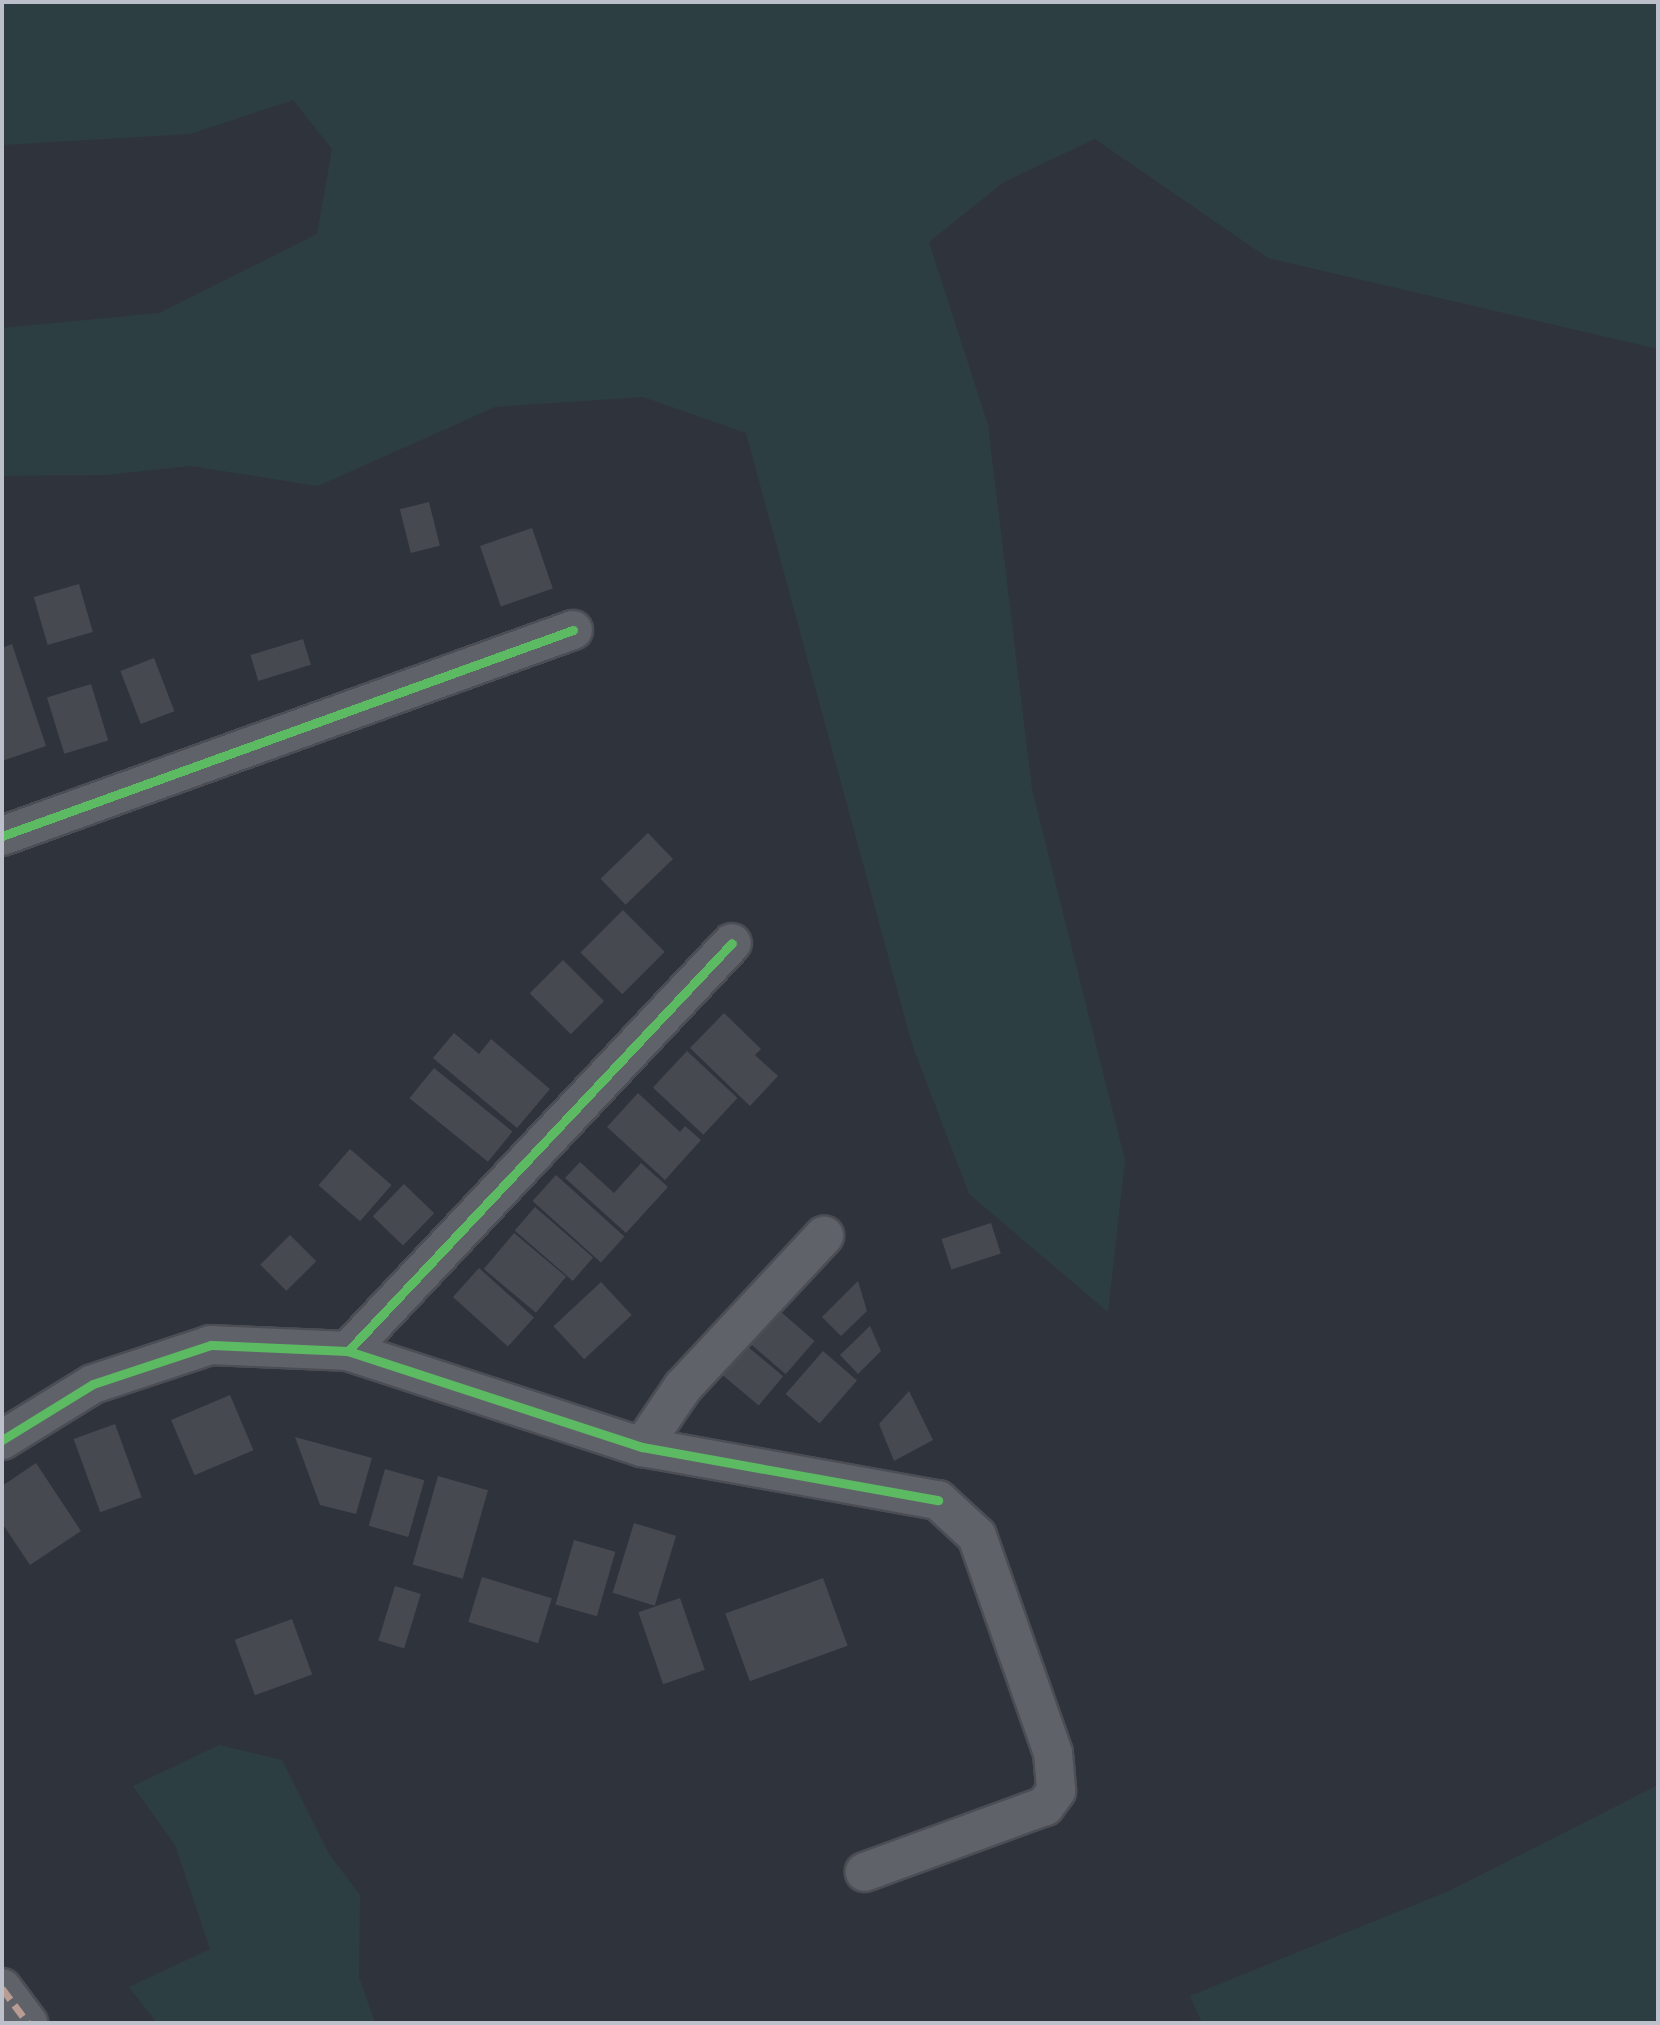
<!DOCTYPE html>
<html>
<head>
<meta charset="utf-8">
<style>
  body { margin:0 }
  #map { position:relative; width:1660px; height:2025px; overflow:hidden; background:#2f333c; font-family:Poppins,sans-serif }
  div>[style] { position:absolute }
  .green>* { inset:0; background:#2d3e42 }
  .building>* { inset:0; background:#464950; transform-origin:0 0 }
  .roads { filter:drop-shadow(2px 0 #4b4e54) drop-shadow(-2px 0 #4b4e54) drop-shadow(0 2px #4b4e54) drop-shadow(0 -2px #4b4e54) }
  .minor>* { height:38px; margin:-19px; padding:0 19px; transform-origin:19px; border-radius:19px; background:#60626a }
  .quiet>* { height:7px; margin-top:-3.5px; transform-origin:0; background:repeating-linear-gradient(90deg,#b99d93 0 14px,transparent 0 21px) }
  .cycleway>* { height:9px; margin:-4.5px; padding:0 4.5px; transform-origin:4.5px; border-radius:4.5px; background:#5cba63 }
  span { translate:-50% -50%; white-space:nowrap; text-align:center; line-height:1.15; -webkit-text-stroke:5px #222936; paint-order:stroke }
  .frame { position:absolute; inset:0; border:4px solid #bbc0cb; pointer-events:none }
</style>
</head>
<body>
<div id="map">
  <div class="green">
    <div style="clip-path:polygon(2px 2px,1658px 2px,1658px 349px,1268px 258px,1095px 139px,1004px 182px,929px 242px,988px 425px,1032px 789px,1125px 1160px,1108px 1312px,969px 1194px,912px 1044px,746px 433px,643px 397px,495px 407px,318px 486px,190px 466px,106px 475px,2px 476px,2px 328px,159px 313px,317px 234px,332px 149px,293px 100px,190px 134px,2px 145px)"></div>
    <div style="clip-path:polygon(219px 1745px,282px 1760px,329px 1854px,360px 1895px,359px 1977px,375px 2023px,157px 2023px,129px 1987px,210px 1949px,175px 1845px,133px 1786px)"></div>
    <div style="clip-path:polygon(1658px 1785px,1658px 2023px,1202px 2023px,1190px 1996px,1451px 1890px)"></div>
  </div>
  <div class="building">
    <div style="left:429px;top:502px;width:45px;height:30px;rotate:76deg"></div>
    <div style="left:532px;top:528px;width:64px;height:55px;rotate:71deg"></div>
    <div style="left:79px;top:584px;width:50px;height:47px;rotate:74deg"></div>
    <div style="left:303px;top:639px;width:27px;height:55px;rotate:73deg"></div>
    <div style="clip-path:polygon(12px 644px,46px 746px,2px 761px,2px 648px)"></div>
    <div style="left:154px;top:658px;width:57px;height:36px;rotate:69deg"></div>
    <div style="left:91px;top:684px;width:59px;height:46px;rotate:73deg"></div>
    <div style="left:648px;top:833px;width:36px;height:66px;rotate:46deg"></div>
    <div style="left:623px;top:910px;width:59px;height:60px;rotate:45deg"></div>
    <div style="left:563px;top:960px;width:58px;height:47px;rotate:45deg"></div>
    <div style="clip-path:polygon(724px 1013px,761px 1049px,755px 1055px,778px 1076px,750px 1106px,690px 1048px)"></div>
    <div style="clip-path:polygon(454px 1033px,479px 1054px,491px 1039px,550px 1089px,517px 1128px,433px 1058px)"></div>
    <div style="left:687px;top:1051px;width:69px;height:50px;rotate:43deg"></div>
    <div style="left:434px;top:1068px;width:101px;height:39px;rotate:39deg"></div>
    <div style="clip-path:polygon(638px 1093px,680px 1132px,685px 1126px,701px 1140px,665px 1180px,607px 1127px)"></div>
    <div style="left:350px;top:1149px;width:55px;height:48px;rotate:41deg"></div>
    <div style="clip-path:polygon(580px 1162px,614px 1193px,641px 1163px,668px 1187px,626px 1233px,565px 1178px)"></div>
    <div style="left:556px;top:1175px;width:92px;height:35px;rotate:42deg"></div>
    <div style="left:404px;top:1184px;width:42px;height:45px;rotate:44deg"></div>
    <div style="left:535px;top:1207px;width:77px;height:31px;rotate:41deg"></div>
    <div style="left:991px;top:1223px;width:32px;height:52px;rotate:72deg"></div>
    <div style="left:514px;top:1233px;width:68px;height:47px;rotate:40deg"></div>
    <div style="left:290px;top:1235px;width:37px;height:42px;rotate:45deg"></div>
    <div style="left:479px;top:1268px;width:74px;height:39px;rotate:42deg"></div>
    <div style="clip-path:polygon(858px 1281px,867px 1311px,841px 1336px,822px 1317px)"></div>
    <div style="left:601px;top:1282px;width:45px;height:65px;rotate:47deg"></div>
    <div style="left:773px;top:1305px;width:55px;height:44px;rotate:41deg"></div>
    <div style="clip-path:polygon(870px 1326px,881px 1351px,858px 1374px,840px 1355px)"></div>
    <div style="left:741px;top:1341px;width:55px;height:38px;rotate:40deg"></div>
    <div style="left:823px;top:1351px;width:45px;height:57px;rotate:41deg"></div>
    <div style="clip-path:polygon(909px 1391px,933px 1440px,894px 1461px,879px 1424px)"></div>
    <div style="left:230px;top:1395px;width:60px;height:64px;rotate:67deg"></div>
    <div style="left:115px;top:1424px;width:78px;height:44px;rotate:70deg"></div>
    <div style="clip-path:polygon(295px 1437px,372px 1458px,356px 1514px,320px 1505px)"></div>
    <div style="clip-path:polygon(36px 1463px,81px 1531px,30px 1565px,2px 1523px,2px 1486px)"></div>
    <div style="left:385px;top:1469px;width:41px;height:59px;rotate:16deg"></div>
    <div style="left:438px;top:1476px;width:52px;height:92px;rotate:16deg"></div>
    <div style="left:634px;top:1523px;width:44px;height:73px;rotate:17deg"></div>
    <div style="left:574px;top:1540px;width:43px;height:67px;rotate:16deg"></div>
    <div style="left:482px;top:1577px;width:73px;height:47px;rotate:17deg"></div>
    <div style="left:823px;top:1578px;width:72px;height:104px;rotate:70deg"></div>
    <div style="left:395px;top:1586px;width:27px;height:57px;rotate:17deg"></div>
    <div style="left:680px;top:1598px;width:76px;height:44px;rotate:71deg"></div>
    <div style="left:292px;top:1619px;width:59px;height:61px;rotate:70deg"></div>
  </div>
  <div class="roads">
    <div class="minor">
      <div style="left:2px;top:836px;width:607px;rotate:-19.84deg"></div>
      <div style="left:348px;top:1351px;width:560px;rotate:-46.74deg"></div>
      <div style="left:2px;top:1440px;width:107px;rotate:-31.6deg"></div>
      <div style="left:93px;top:1384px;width:124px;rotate:-18.3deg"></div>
      <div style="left:211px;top:1345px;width:137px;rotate:2.5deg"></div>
      <div style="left:348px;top:1351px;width:309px;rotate:18.1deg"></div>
      <div style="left:642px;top:1447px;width:301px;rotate:10.2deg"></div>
      <div style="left:938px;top:1500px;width:53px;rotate:42.7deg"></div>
      <div style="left:977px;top:1536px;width:230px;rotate:70.7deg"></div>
      <div style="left:1053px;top:1753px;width:38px;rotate:85deg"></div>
      <div style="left:1056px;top:1791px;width:19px;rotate:126deg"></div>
      <div style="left:1045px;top:1806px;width:192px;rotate:159.9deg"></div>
      <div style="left:642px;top:1447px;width:73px;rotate:-55.7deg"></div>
      <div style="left:683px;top:1387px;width:207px;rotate:-47deg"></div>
      <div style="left:2px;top:1988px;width:44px;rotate:53.4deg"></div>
    </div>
  </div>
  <div class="quiet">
    <div style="left:2px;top:1988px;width:44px;rotate:53.4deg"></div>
  </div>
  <div class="cycleway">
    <div style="left:2px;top:836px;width:607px;rotate:-19.84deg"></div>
    <div style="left:348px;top:1351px;width:560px;rotate:-46.74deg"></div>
    <div style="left:2px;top:1440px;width:107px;rotate:-31.6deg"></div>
    <div style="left:93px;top:1384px;width:124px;rotate:-18.3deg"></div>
    <div style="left:211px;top:1345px;width:137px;rotate:2.5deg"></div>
    <div style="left:348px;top:1351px;width:309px;rotate:18.1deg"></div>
    <div style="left:642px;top:1447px;width:301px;rotate:10.2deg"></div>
  </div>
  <div class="frame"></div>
</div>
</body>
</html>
